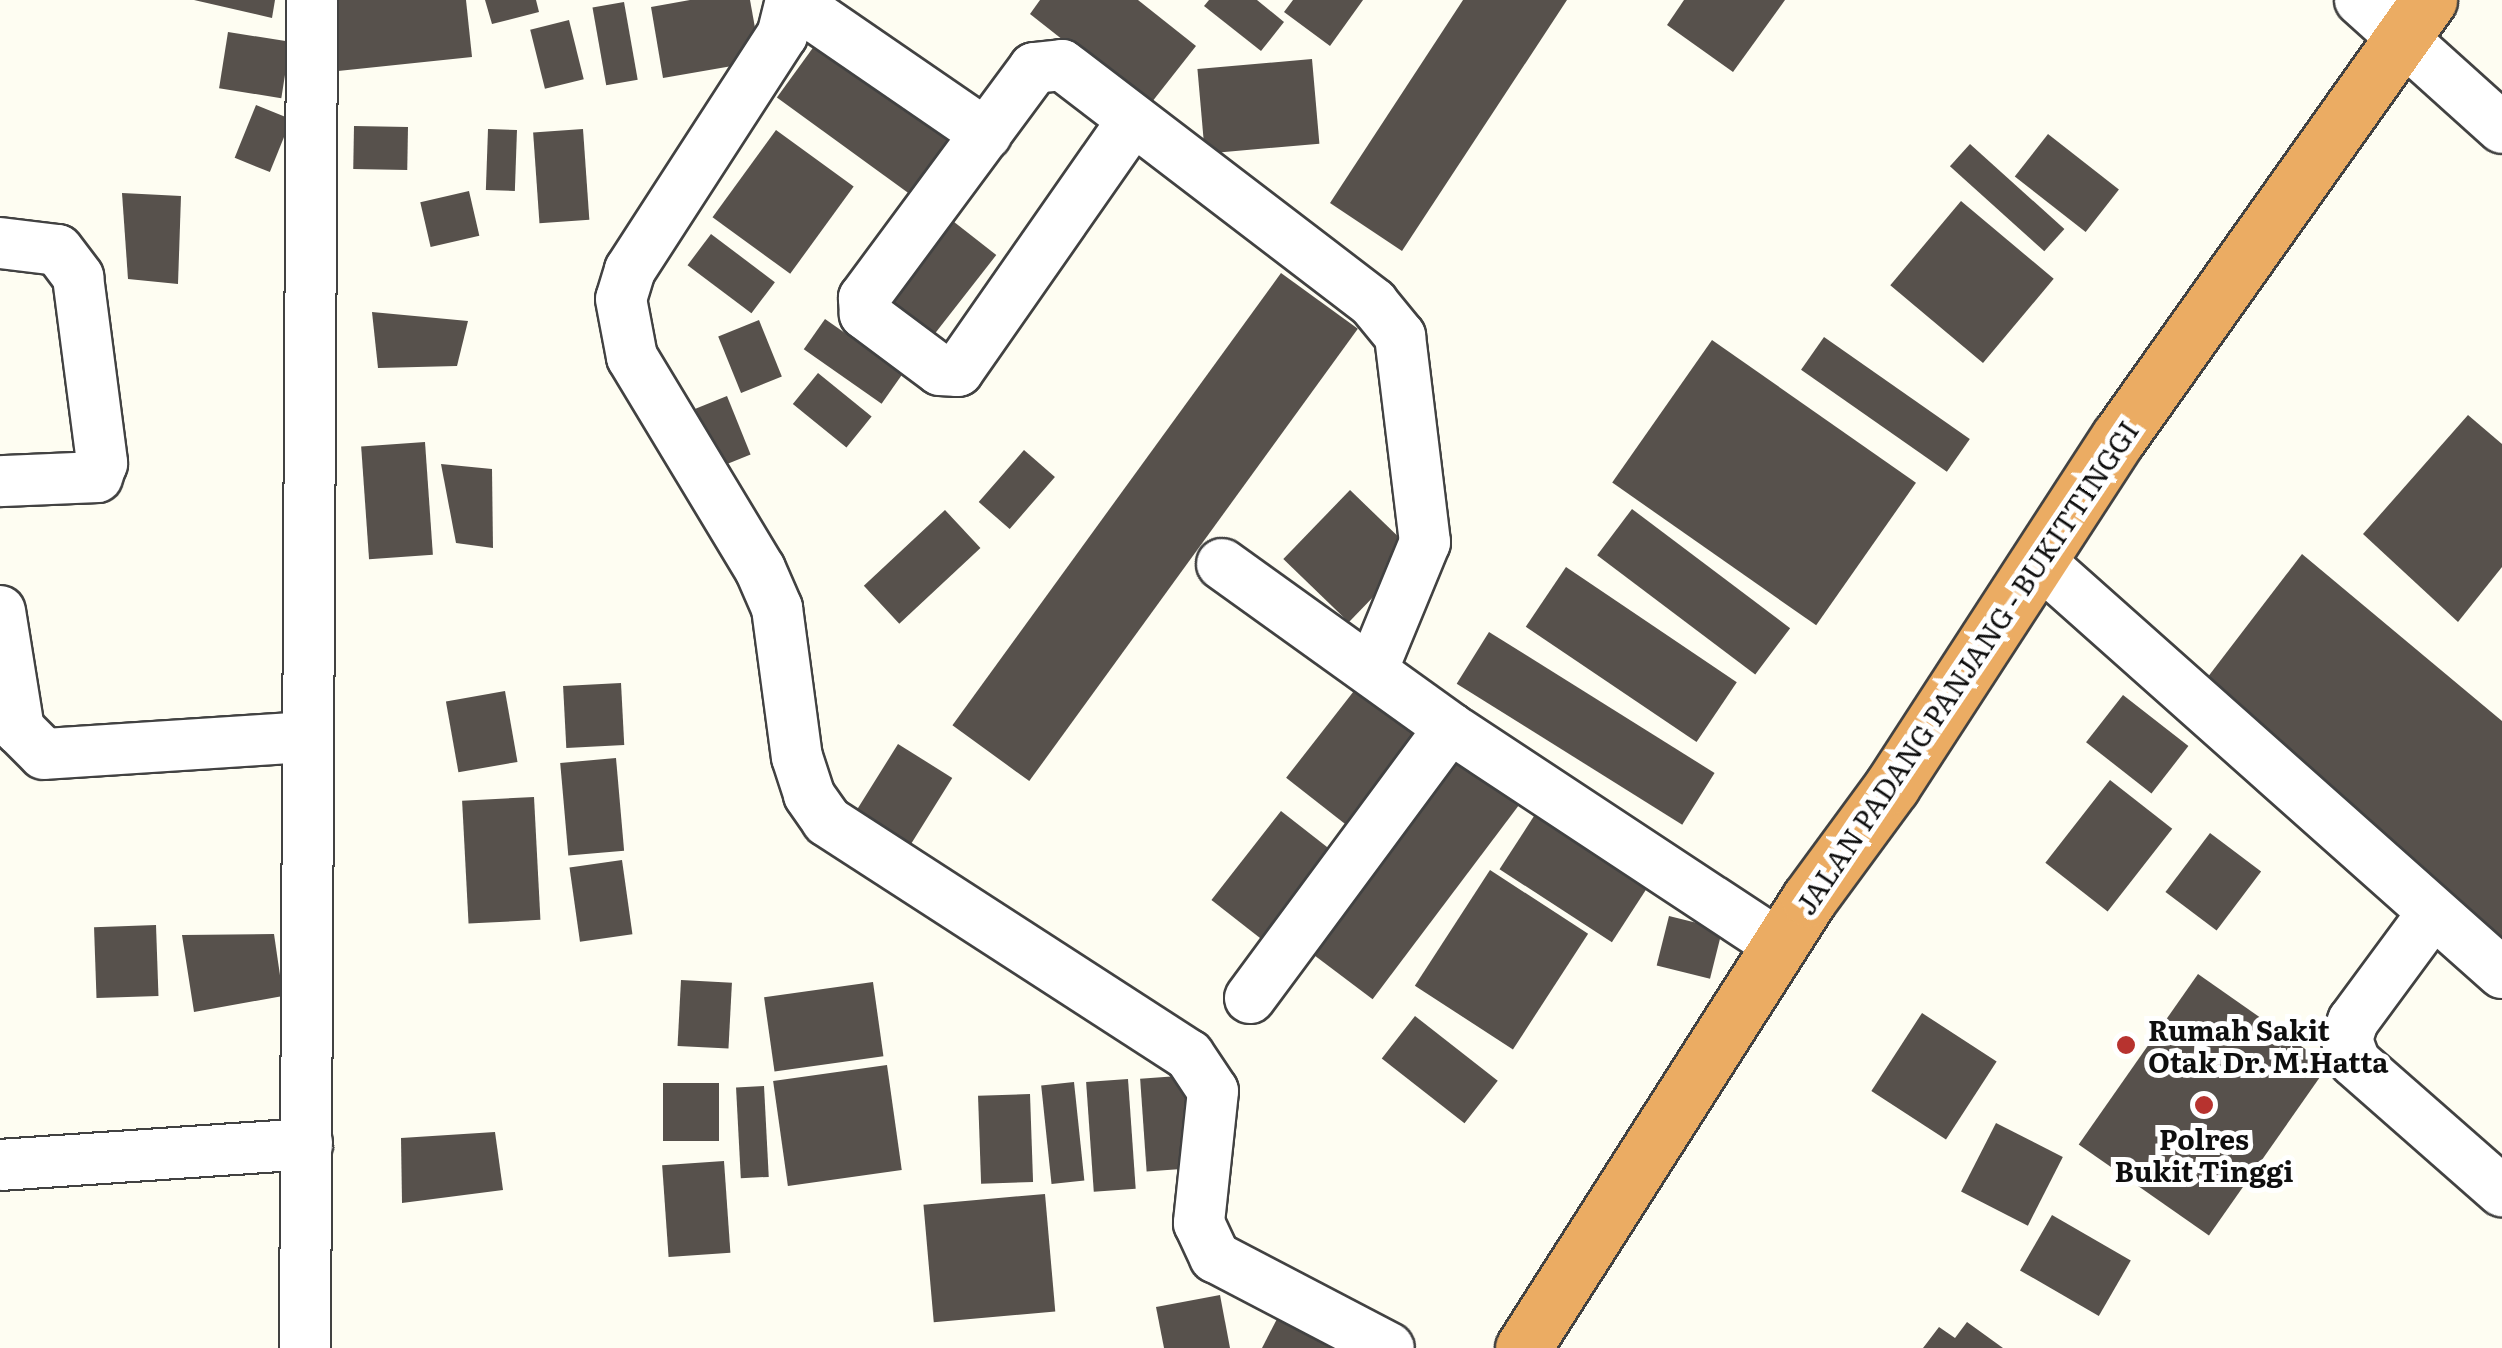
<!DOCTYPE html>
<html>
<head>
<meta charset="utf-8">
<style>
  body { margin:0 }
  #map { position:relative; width:2502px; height:1348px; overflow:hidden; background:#fefdf2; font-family:Literata,serif }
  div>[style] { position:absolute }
  .building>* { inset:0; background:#57514c; transform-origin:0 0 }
  .roads { filter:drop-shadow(2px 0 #424242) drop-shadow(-2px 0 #424242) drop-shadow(0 2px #424242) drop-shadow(0 -2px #424242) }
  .minor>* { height:50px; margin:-25px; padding:0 25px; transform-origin:25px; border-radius:25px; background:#fff }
  .highway>* { height:55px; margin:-27.5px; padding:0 27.5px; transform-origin:27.5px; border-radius:27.5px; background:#ebac63 }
  .dots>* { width:28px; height:28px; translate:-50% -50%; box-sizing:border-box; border:5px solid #fff; border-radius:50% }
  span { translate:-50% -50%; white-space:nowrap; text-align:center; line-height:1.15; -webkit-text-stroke:10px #fff; paint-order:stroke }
  .street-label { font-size:28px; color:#0f0f0f }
  .poi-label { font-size:28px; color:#0f0f0f; font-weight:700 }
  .left { translate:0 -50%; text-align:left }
</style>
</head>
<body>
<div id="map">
  <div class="building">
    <div style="clip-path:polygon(194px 0,275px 0,272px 18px)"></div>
    <div style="clip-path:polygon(331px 0,466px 0,472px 57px,338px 71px)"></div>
    <div style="clip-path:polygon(485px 0,536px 0,539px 12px,492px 24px)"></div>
    <div style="clip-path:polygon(690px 0,750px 0,761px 61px,663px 78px,651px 7px)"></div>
    <div style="clip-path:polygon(1040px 0,1138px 0,1196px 46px,1148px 107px,1030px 14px)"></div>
    <div style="clip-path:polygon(1209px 0,1257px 0,1284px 22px,1261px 51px,1204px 6px)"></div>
    <div style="clip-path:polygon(1293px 0,1363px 0,1330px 46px,1284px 12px)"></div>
    <div style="clip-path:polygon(1463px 0,1567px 0,1402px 251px,1330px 203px)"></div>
    <div style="clip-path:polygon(1684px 0,1785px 0,1733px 72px,1667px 25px)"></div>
    <div style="left:624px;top:2px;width:79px;height:32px;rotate:80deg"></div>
    <div style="left:569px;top:20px;width:61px;height:40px;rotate:76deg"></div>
    <div style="left:828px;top:27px;width:188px;height:87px;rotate:36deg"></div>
    <div style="left:228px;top:32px;width:63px;height:57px;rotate:9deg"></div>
    <div style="left:1312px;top:59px;width:85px;height:115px;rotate:85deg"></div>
    <div style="left:256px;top:105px;width:38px;height:57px;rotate:22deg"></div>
    <div style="left:354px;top:126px;width:54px;height:43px;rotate:1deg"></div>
    <div style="left:488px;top:129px;width:29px;height:61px;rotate:2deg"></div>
    <div style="left:583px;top:129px;width:91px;height:50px;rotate:86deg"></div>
    <div style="left:776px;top:130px;width:96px;height:108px;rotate:36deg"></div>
    <div style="left:2048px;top:134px;width:90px;height:54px;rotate:38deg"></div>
    <div style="left:1970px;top:144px;width:127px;height:30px;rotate:42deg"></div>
    <div style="left:469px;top:191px;width:46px;height:50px;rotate:77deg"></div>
    <div style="clip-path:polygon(122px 193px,181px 196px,178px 284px,128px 279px)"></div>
    <div style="left:1961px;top:201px;width:121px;height:110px;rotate:40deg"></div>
    <div style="left:949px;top:218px;width:60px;height:119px;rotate:38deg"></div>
    <div style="left:711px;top:234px;width:80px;height:39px;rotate:37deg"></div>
    <div style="left:1281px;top:273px;width:95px;height:559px;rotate:36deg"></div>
    <div style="clip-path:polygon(372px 312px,468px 321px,457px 366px,378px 368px)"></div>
    <div style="left:825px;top:319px;width:95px;height:37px;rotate:35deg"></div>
    <div style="left:759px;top:320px;width:61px;height:44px;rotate:68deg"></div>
    <div style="left:1824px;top:337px;width:178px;height:40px;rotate:35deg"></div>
    <div style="left:1712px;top:340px;width:249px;height:174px;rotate:35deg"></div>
    <div style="left:818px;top:373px;width:69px;height:40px;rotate:39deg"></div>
    <div style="left:727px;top:396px;width:63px;height:34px;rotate:68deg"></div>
    <div style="clip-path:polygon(2468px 415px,2502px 444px,2502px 567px,2458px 622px,2363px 534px)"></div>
    <div style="left:425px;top:442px;width:113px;height:64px;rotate:86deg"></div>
    <div style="left:1024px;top:450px;width:41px;height:69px;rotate:41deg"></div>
    <div style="clip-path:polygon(441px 464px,492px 469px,493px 548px,456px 543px)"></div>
    <div style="left:1350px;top:490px;width:91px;height:96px;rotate:44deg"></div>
    <div style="left:1632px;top:509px;width:198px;height:58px;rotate:37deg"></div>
    <div style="left:945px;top:510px;width:52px;height:111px;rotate:47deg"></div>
    <div style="clip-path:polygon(2302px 554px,2502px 721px,2502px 939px,2204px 682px)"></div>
    <div style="left:1566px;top:567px;width:206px;height:72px;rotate:34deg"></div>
    <div style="left:1489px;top:632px;width:266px;height:61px;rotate:32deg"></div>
    <div style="left:1368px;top:673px;width:83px;height:133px;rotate:38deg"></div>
    <div style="left:621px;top:683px;width:62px;height:58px;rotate:87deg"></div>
    <div style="left:505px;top:691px;width:72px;height:60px;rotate:80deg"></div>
    <div style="left:2123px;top:695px;width:83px;height:60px;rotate:38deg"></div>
    <div style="left:898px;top:744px;width:64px;height:92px;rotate:32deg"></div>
    <div style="left:1466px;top:749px;width:76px;height:256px;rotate:37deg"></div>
    <div style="left:616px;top:758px;width:93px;height:56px;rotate:85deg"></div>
    <div style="left:2110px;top:780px;width:79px;height:105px;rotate:38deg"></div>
    <div style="left:534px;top:797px;width:123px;height:72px;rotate:87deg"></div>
    <div style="left:1281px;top:811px;width:73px;height:113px;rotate:38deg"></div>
    <div style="left:1536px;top:813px;width:134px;height:67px;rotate:33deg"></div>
    <div style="left:2210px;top:833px;width:64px;height:74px;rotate:37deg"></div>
    <div style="left:622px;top:860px;width:75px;height:53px;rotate:82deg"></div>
    <div style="left:1490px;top:870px;width:117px;height:138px;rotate:33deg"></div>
    <div style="left:1669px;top:916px;width:55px;height:51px;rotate:14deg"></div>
    <div style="left:156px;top:925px;width:71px;height:62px;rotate:88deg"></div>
    <div style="clip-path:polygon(274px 934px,283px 996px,194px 1012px,182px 935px)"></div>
    <div style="left:2198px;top:974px;width:159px;height:208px;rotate:35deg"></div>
    <div style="left:681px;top:980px;width:51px;height:66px;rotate:3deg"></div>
    <div style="left:873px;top:982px;width:75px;height:110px;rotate:82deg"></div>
    <div style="left:1922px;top:1013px;width:89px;height:93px;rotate:33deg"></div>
    <div style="left:1415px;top:1016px;width:105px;height:54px;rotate:38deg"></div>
    <div style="left:887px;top:1065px;width:106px;height:115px;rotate:82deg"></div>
    <div style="left:1192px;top:1075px;width:93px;height:52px;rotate:86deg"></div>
    <div style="left:1128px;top:1079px;width:110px;height:42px;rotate:86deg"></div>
    <div style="left:1074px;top:1082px;width:99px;height:33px;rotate:84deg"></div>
    <div style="left:663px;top:1083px;width:56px;height:58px"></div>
    <div style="left:764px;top:1086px;width:91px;height:28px;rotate:87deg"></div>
    <div style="left:1030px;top:1094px;width:88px;height:52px;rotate:88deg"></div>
    <div style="left:1996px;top:1123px;width:75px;height:77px;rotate:27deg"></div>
    <div style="clip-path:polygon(495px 1132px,503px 1190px,402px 1203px,401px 1138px)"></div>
    <div style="left:724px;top:1161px;width:92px;height:62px;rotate:86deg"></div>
    <div style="left:1045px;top:1194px;width:118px;height:122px;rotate:85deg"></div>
    <div style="left:2052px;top:1215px;width:91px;height:64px;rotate:30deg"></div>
    <div style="clip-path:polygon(1220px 1295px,1230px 1348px,1164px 1348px,1156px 1307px)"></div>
    <div style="clip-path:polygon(1279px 1315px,1342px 1348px,1262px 1348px)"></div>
    <div style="clip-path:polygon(1967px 1322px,2003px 1348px,1923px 1348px,1939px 1327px,1955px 1338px)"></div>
  </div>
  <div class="roads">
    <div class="minor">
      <div style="left:791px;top:0;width:36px;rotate:104deg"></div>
      <div style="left:782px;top:35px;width:280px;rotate:122.9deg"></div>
      <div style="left:630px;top:270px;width:30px;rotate:107deg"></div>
      <div style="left:621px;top:299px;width:59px;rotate:79.3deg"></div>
      <div style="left:632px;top:357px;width:248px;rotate:58.9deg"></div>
      <div style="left:760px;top:569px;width:43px;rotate:66.4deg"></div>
      <div style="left:777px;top:608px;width:150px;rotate:82.4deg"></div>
      <div style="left:797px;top:757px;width:40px;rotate:72deg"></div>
      <div style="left:809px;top:795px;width:32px;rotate:55deg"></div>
      <div style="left:827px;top:821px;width:431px;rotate:32.9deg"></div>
      <div style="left:1189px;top:1055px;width:43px;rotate:56.3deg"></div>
      <div style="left:1213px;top:1091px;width:133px;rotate:96.1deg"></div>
      <div style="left:1199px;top:1223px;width:38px;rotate:65deg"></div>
      <div style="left:1215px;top:1257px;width:196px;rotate:27.6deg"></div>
      <div style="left:791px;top:0;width:237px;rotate:34.5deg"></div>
      <div style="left:2360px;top:0;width:191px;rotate:42deg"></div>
      <div style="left:1133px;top:120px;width:306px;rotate:124.9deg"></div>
      <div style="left:958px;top:371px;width:18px;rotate:-177deg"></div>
      <div style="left:940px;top:370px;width:94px;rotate:-143.3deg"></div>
      <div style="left:865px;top:314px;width:16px;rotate:-94deg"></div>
      <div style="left:864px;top:298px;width:286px;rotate:-53.5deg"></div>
      <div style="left:1034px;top:68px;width:28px;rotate:-6deg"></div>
      <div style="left:1062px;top:65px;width:392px;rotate:37.4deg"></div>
      <div style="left:1373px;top:303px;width:43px;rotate:50.7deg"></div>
      <div style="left:1400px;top:336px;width:208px;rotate:83.1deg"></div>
      <div style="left:1425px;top:542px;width:136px;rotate:112.4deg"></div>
      <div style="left:0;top:243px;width:58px;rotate:6.9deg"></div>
      <div style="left:58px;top:250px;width:34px;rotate:53deg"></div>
      <div style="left:78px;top:277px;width:188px;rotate:82.6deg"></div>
      <div style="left:102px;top:463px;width:15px;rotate:110deg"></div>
      <div style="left:97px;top:477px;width:97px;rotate:177.6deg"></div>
      <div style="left:2039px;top:561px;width:620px;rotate:41.66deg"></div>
      <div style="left:1222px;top:564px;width:281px;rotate:35.7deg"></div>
      <div style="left:1450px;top:728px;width:396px;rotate:33.4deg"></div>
      <div style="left:0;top:611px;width:120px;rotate:80.9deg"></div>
      <div style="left:19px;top:729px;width:35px;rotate:45deg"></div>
      <div style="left:44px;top:754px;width:263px;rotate:-3.7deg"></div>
      <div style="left:2432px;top:914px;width:133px;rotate:126.4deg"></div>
      <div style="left:2353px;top:1021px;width:20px;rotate:108deg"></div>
      <div style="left:2347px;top:1040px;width:23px;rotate:70deg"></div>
      <div style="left:2355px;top:1062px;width:196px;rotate:41.3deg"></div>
      <div style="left:1250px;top:998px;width:336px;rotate:-53.5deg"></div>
      <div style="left:0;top:1165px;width:308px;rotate:-3.9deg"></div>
      <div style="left:305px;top:1348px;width:1348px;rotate:-89.7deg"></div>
    </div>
    <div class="highway">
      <div style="left:1523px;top:1348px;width:532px;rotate:-57.5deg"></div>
      <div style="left:1809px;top:899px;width:140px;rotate:-53.7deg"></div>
      <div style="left:1892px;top:786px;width:416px;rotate:-57deg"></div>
      <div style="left:2119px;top:437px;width:536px;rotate:-54.65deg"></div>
    </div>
  </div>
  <div class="dots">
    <div style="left:2126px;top:1045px;background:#b7332f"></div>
    <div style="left:2204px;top:1105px;background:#b7332f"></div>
  </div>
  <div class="street-label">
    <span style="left:1966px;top:667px;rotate:-56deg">JALAN PADANG PANJANG - BUKITTINGGI</span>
  </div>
  <div class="poi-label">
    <span class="left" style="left:2148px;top:1045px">Rumah Sakit<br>Otak Dr. M.Hatta</span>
    <span style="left:2204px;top:1154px">Polres<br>Bukit Tinggi</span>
  </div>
</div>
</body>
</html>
